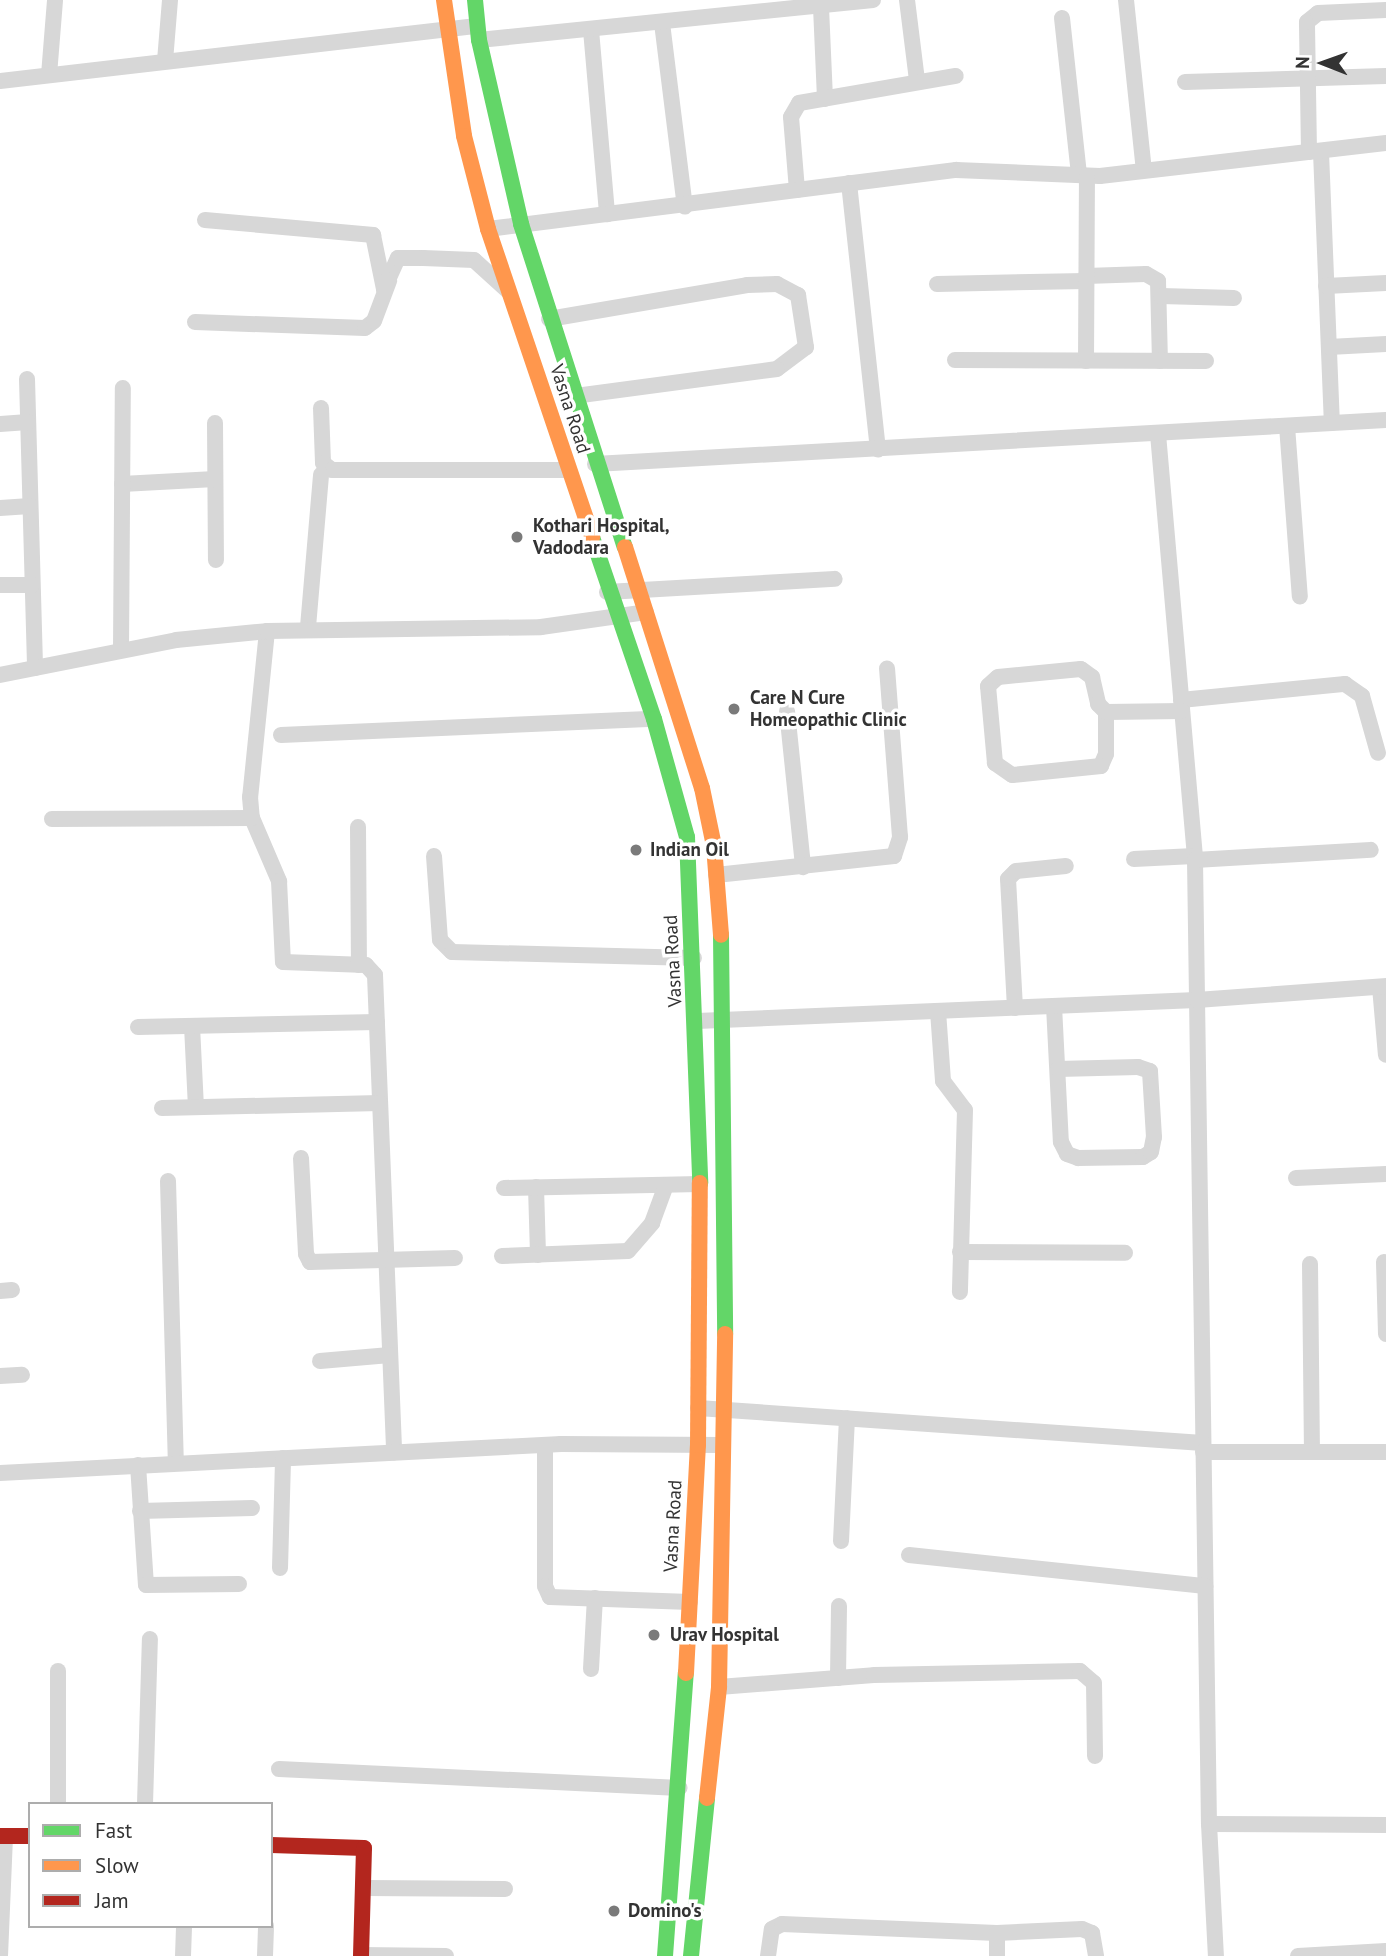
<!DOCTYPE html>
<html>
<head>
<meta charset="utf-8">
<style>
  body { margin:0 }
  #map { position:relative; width:1386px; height:1956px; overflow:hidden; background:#fff; font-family:"PT Sans",sans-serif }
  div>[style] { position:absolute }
  .street>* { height:16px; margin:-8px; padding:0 8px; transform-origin:8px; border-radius:8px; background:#d7d7d7 }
  .fast>* { height:16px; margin:-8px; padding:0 8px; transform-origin:8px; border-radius:8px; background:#63d668 }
  .slow>* { height:16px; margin:-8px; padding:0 8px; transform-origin:8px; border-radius:8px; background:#ff974d }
  .jam>* { height:16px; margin:-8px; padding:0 8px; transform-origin:8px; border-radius:8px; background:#b3261e }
  .dots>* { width:19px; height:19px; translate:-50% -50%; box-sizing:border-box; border:4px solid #fff; border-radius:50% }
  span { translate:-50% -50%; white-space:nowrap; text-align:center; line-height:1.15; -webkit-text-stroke:7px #fff; paint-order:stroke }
  .street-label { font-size:19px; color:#333 }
  .poi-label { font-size:19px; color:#333; font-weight:700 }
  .left { translate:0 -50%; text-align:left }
  .legend { position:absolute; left:28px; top:1802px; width:245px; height:126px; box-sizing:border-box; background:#fff; border:2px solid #adadad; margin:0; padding:9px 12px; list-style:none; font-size:21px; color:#333 }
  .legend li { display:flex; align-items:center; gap:14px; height:35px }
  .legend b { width:35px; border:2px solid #adadad }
  .north { position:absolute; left:1288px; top:28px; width:70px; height:70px; -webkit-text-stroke:5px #fff; paint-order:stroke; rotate:271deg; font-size:19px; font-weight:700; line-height:28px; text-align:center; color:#333 }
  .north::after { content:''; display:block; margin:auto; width:24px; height:32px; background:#333; clip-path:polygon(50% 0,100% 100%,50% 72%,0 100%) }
</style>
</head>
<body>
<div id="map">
  <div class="street">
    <div style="left:907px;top:0;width:81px;rotate:82.9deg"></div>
    <div style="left:1126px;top:0;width:171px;rotate:84deg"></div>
    <div style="left:821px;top:7px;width:92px;rotate:87.5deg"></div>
    <div style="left:1062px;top:18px;width:158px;rotate:83.8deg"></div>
    <div style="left:662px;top:23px;width:185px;rotate:82.9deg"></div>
    <div style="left:591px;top:30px;width:185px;rotate:85deg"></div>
    <div style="left:479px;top:40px;width:396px;rotate:-5.8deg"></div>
    <div style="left:165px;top:61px;width:61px;rotate:-85.3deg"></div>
    <div style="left:49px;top:75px;width:75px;rotate:-85.4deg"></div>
    <div style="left:0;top:81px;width:480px;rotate:-6.6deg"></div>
    <div style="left:1185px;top:82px;width:201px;rotate:-1.7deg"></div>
    <div style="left:1309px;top:152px;width:130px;rotate:-90.9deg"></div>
    <div style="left:1307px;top:22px;width:14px;rotate:-39deg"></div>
    <div style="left:1318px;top:13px;width:68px;rotate:-2.5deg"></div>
    <div style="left:1321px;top:152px;width:271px;rotate:87.7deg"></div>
    <div style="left:849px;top:183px;width:268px;rotate:83.8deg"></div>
    <div style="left:797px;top:190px;width:73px;rotate:-94.7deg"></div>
    <div style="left:791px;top:117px;width:16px;rotate:-60deg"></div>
    <div style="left:799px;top:103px;width:159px;rotate:-9.8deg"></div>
    <div style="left:205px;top:220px;width:169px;rotate:5.1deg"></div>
    <div style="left:373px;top:235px;width:55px;rotate:78.5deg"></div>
    <div style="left:384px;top:289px;width:34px;rotate:-66deg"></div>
    <div style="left:398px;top:258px;width:25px"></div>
    <div style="left:423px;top:258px;width:51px;rotate:2.2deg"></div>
    <div style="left:474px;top:260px;width:47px;rotate:42.4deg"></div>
    <div style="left:488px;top:229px;width:472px;rotate:-7.2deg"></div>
    <div style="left:956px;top:170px;width:144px;rotate:2.4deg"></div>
    <div style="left:1100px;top:176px;width:288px;rotate:-6.6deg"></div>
    <div style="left:1086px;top:276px;width:60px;rotate:-1.9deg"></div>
    <div style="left:1146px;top:274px;width:14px;rotate:30deg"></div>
    <div style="left:1158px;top:281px;width:80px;rotate:88.6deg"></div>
    <div style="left:937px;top:284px;width:149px;rotate:-1.2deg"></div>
    <div style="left:1326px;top:286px;width:60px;rotate:-2.9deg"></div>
    <div style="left:1161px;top:296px;width:73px;rotate:1.6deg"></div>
    <div style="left:549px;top:319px;width:201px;rotate:-9.7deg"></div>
    <div style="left:747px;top:285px;width:30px;rotate:-2deg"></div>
    <div style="left:777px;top:284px;width:24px;rotate:28deg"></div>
    <div style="left:798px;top:295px;width:53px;rotate:81.3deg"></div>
    <div style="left:806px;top:347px;width:36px;rotate:143deg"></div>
    <div style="left:777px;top:369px;width:205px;rotate:172.4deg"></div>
    <div style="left:195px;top:322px;width:170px;rotate:2deg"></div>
    <div style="left:365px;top:328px;width:11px;rotate:-38deg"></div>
    <div style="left:374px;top:321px;width:43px;rotate:-69.4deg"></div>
    <div style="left:1329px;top:347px;width:57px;rotate:-3deg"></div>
    <div style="left:955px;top:360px;width:251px;rotate:0.2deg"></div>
    <div style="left:1086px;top:361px;width:185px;rotate:-89.7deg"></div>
    <div style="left:27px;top:379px;width:289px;rotate:88.4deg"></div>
    <div style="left:321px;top:408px;width:55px;rotate:87.9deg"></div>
    <div style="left:323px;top:463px;width:11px;rotate:38deg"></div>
    <div style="left:332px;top:470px;width:235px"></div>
    <div style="left:215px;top:423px;width:137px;rotate:89.6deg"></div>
    <div style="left:0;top:424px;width:28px;rotate:-4deg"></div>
    <div style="left:1287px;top:426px;width:171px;rotate:85.7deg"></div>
    <div style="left:1158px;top:434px;width:428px;rotate:85deg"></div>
    <div style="left:1195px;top:860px;width:964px;rotate:89.17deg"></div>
    <div style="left:1209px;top:1824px;width:132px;rotate:87deg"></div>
    <div style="left:595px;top:464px;width:792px;rotate:-3.18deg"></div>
    <div style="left:122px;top:484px;width:93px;rotate:-3.1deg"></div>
    <div style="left:0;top:508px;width:30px;rotate:-4deg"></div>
    <div style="left:0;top:585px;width:32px"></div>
    <div style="left:607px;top:592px;width:228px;rotate:-3.3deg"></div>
    <div style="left:308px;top:627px;width:153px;rotate:-85.1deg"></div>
    <div style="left:267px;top:631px;width:167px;rotate:95.8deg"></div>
    <div style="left:250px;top:797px;width:21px;rotate:85deg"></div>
    <div style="left:252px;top:818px;width:69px;rotate:66.8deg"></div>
    <div style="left:279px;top:881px;width:81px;rotate:87.2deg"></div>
    <div style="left:283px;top:962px;width:83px;rotate:2.1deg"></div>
    <div style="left:366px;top:965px;width:13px;rotate:48deg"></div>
    <div style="left:375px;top:975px;width:478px;rotate:87.7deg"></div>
    <div style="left:121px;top:650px;width:262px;rotate:-89.6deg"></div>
    <div style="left:0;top:675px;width:179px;rotate:-11.2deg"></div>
    <div style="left:176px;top:640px;width:91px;rotate:-5.6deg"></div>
    <div style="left:267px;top:631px;width:274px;rotate:-0.8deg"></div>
    <div style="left:541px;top:627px;width:106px;rotate:-8.1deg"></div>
    <div style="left:1181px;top:700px;width:165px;rotate:-5.6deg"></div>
    <div style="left:1345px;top:684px;width:21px;rotate:35deg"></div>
    <div style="left:1362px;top:696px;width:59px;rotate:74.3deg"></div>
    <div style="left:787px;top:711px;width:157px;rotate:84.1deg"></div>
    <div style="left:1106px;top:712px;width:42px;rotate:90deg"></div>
    <div style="left:1106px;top:754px;width:13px;rotate:113deg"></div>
    <div style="left:1101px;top:766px;width:89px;rotate:174.2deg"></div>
    <div style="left:1012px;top:775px;width:21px;rotate:-145deg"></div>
    <div style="left:995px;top:763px;width:77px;rotate:-95.2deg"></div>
    <div style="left:988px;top:686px;width:13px;rotate:-42deg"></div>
    <div style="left:998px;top:677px;width:83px;rotate:-5.5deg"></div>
    <div style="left:1081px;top:669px;width:14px;rotate:36deg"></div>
    <div style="left:1092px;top:677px;width:28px;rotate:77deg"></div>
    <div style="left:1098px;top:704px;width:11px;rotate:45deg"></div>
    <div style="left:1106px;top:712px;width:76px;rotate:-0.8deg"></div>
    <div style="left:281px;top:735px;width:373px;rotate:-2.5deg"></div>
    <div style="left:52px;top:819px;width:200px;rotate:-0.3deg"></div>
    <div style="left:358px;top:827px;width:138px;rotate:89.6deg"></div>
    <div style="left:434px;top:856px;width:84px;rotate:85.9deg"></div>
    <div style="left:440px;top:940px;width:17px;rotate:45deg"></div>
    <div style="left:452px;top:952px;width:242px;rotate:1.4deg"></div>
    <div style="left:1134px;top:859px;width:60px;rotate:-2.9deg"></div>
    <div style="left:1195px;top:860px;width:176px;rotate:-3.3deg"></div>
    <div style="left:716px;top:875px;width:179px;rotate:-6.1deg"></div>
    <div style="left:894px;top:856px;width:20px;rotate:-72deg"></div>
    <div style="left:900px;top:837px;width:169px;rotate:-94.4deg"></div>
    <div style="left:1380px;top:987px;width:68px;rotate:85deg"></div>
    <div style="left:1054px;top:1006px;width:136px;rotate:87.1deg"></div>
    <div style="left:1061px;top:1142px;width:13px;rotate:63deg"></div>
    <div style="left:1067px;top:1154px;width:12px;rotate:20deg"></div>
    <div style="left:1078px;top:1158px;width:65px;rotate:-0.9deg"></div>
    <div style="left:1143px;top:1157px;width:9px;rotate:-32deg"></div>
    <div style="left:1151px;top:1152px;width:15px;rotate:-79deg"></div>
    <div style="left:1154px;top:1137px;width:66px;rotate:-93.5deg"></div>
    <div style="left:1150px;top:1071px;width:13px;rotate:-162deg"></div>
    <div style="left:1138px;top:1067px;width:80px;rotate:178.6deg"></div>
    <div style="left:1015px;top:1008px;width:129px;rotate:-93.1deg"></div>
    <div style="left:1008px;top:879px;width:11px;rotate:-45deg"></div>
    <div style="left:1016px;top:871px;width:50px;rotate:-5.7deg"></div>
    <div style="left:938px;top:1011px;width:70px;rotate:85.9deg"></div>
    <div style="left:943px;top:1081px;width:36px;rotate:53deg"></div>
    <div style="left:965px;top:1110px;width:182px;rotate:91.6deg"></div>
    <div style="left:697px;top:1021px;width:500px;rotate:-2.41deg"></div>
    <div style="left:1197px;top:1000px;width:190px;rotate:-4.2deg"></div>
    <div style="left:192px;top:1026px;width:81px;rotate:87.2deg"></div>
    <div style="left:138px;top:1027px;width:239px;rotate:-1.2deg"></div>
    <div style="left:162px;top:1108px;width:218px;rotate:-1.3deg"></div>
    <div style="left:301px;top:1158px;width:96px;rotate:87deg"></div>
    <div style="left:306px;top:1254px;width:9px;rotate:63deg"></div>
    <div style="left:310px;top:1262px;width:145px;rotate:-1.6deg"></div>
    <div style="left:1296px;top:1178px;width:90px;rotate:-2.5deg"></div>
    <div style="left:168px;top:1181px;width:282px;rotate:88.4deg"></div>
    <div style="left:536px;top:1187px;width:68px;rotate:88.3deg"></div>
    <div style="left:504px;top:1188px;width:196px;rotate:-1.2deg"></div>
    <div style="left:960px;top:1252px;width:165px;rotate:0.3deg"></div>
    <div style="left:502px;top:1256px;width:126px;rotate:-2.3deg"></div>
    <div style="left:628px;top:1251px;width:37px;rotate:-49deg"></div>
    <div style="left:652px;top:1223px;width:40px;rotate:-69.8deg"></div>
    <div style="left:1384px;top:1262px;width:72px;rotate:88.4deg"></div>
    <div style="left:1310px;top:1264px;width:188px;rotate:89.4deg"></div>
    <div style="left:0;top:1291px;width:12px;rotate:-5deg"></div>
    <div style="left:320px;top:1361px;width:70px;rotate:-4.9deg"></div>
    <div style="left:0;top:1376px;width:22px;rotate:-3deg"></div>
    <div style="left:698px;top:1408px;width:506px;rotate:3.96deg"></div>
    <div style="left:545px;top:1445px;width:141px;rotate:90deg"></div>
    <div style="left:545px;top:1586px;width:12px;rotate:66deg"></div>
    <div style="left:550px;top:1597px;width:140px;rotate:2deg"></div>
    <div style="left:1203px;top:1452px;width:183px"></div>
    <div style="left:138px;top:1465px;width:120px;rotate:86.2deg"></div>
    <div style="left:146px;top:1585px;width:93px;rotate:-0.6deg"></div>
    <div style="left:0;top:1473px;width:562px;rotate:-2.96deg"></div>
    <div style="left:561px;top:1444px;width:160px;rotate:0.4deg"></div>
    <div style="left:140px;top:1511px;width:112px;rotate:-1.5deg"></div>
    <div style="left:841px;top:1541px;width:123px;rotate:-87.2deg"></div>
    <div style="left:909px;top:1555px;width:298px;rotate:6deg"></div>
    <div style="left:280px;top:1568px;width:110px;rotate:-88.4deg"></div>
    <div style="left:591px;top:1669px;width:71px;rotate:-86.8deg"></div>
    <div style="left:58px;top:1671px;width:133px;rotate:90deg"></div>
    <div style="left:838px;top:1678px;width:72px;rotate:-89.2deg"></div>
    <div style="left:719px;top:1687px;width:155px;rotate:-4.4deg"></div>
    <div style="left:874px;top:1675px;width:206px;rotate:-1.1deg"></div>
    <div style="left:1080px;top:1671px;width:18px;rotate:41deg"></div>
    <div style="left:1094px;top:1683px;width:73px;rotate:89.2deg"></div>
    <div style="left:279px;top:1769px;width:401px;rotate:2.7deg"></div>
    <div style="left:145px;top:1804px;width:165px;rotate:-88.3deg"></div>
    <div style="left:1209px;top:1824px;width:177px;rotate:0.3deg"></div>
    <div style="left:366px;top:1888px;width:139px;rotate:0.4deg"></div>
    <div style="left:361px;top:1955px;width:85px;rotate:0.7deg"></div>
    <div style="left:0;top:1956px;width:120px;rotate:-87.6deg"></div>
    <div style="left:183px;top:1956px;width:30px;rotate:-88deg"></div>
    <div style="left:265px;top:1956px;width:30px;rotate:-88deg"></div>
    <div style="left:768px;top:1956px;width:27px;rotate:-82deg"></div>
    <div style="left:772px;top:1929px;width:11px;rotate:-27deg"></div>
    <div style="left:782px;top:1924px;width:215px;rotate:2.4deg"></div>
    <div style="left:997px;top:1933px;width:85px;rotate:-2.7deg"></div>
    <div style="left:1082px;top:1929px;width:11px;rotate:22deg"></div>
    <div style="left:1092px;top:1933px;width:23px;rotate:80deg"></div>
    <div style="left:997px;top:1956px;width:23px;rotate:-90deg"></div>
    <div style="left:1298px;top:1956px;width:88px;rotate:-3.3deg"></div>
  </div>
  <div class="fast">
    <div style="left:475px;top:0;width:40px;rotate:84.3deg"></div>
    <div style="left:479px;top:40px;width:189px;rotate:77.1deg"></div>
    <div style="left:521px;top:224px;width:339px;rotate:72.2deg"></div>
    <div style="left:592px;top:537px;width:192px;rotate:71.2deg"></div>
    <div style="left:654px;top:719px;width:123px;rotate:74.4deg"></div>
    <div style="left:687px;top:837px;width:346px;rotate:87.8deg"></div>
    <div style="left:721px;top:935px;width:399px;rotate:89.4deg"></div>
    <div style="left:665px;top:1956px;width:284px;rotate:-85.8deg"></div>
    <div style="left:691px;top:1956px;width:159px;rotate:-84.2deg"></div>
  </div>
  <div class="slow">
    <div style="left:444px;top:0;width:137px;rotate:81.6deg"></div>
    <div style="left:464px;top:136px;width:96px;rotate:75.5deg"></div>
    <div style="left:488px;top:229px;width:325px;rotate:71.3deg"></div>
    <div style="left:625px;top:547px;width:253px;rotate:72.3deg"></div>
    <div style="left:702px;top:788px;width:59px;rotate:78.3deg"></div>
    <div style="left:714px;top:846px;width:89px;rotate:85.5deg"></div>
    <div style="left:686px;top:1673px;width:228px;rotate:-87deg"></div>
    <div style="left:698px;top:1445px;width:262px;rotate:-89.6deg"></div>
    <div style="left:707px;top:1798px;width:112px;rotate:-83.8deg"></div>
    <div style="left:719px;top:1687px;width:353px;rotate:-89deg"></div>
  </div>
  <div class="jam">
    <div style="left:0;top:1836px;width:30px"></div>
    <div style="left:271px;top:1845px;width:93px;rotate:1.8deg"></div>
    <div style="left:364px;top:1848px;width:108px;rotate:91.6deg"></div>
  </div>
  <div class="dots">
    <div style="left:517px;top:537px;background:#7a7a7a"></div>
    <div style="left:734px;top:709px;background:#7a7a7a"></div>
    <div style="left:636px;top:850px;background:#7a7a7a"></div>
    <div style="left:654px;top:1635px;background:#7a7a7a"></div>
    <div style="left:614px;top:1911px;background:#7a7a7a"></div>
  </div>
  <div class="street-label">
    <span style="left:570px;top:409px;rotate:72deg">Vasna Road</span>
    <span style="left:673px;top:961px;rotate:-93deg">Vasna Road</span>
    <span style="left:673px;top:1526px;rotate:-87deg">Vasna Road</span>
  </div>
  <div class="poi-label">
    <span class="left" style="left:533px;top:537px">Kothari Hospital,<br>Vadodara</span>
    <span class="left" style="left:750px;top:709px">Care N Cure<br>Homeopathic Clinic</span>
    <span class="left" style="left:650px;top:850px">Indian Oil</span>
    <span class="left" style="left:670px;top:1635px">Urav Hospital</span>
    <span class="left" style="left:628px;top:1911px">Domino's</span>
  </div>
  <ul class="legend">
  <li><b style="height:9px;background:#63d668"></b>Fast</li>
  <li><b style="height:9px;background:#ff974d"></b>Slow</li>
  <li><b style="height:9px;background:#b3261e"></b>Jam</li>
  </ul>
  <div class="north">N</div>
</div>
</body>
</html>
